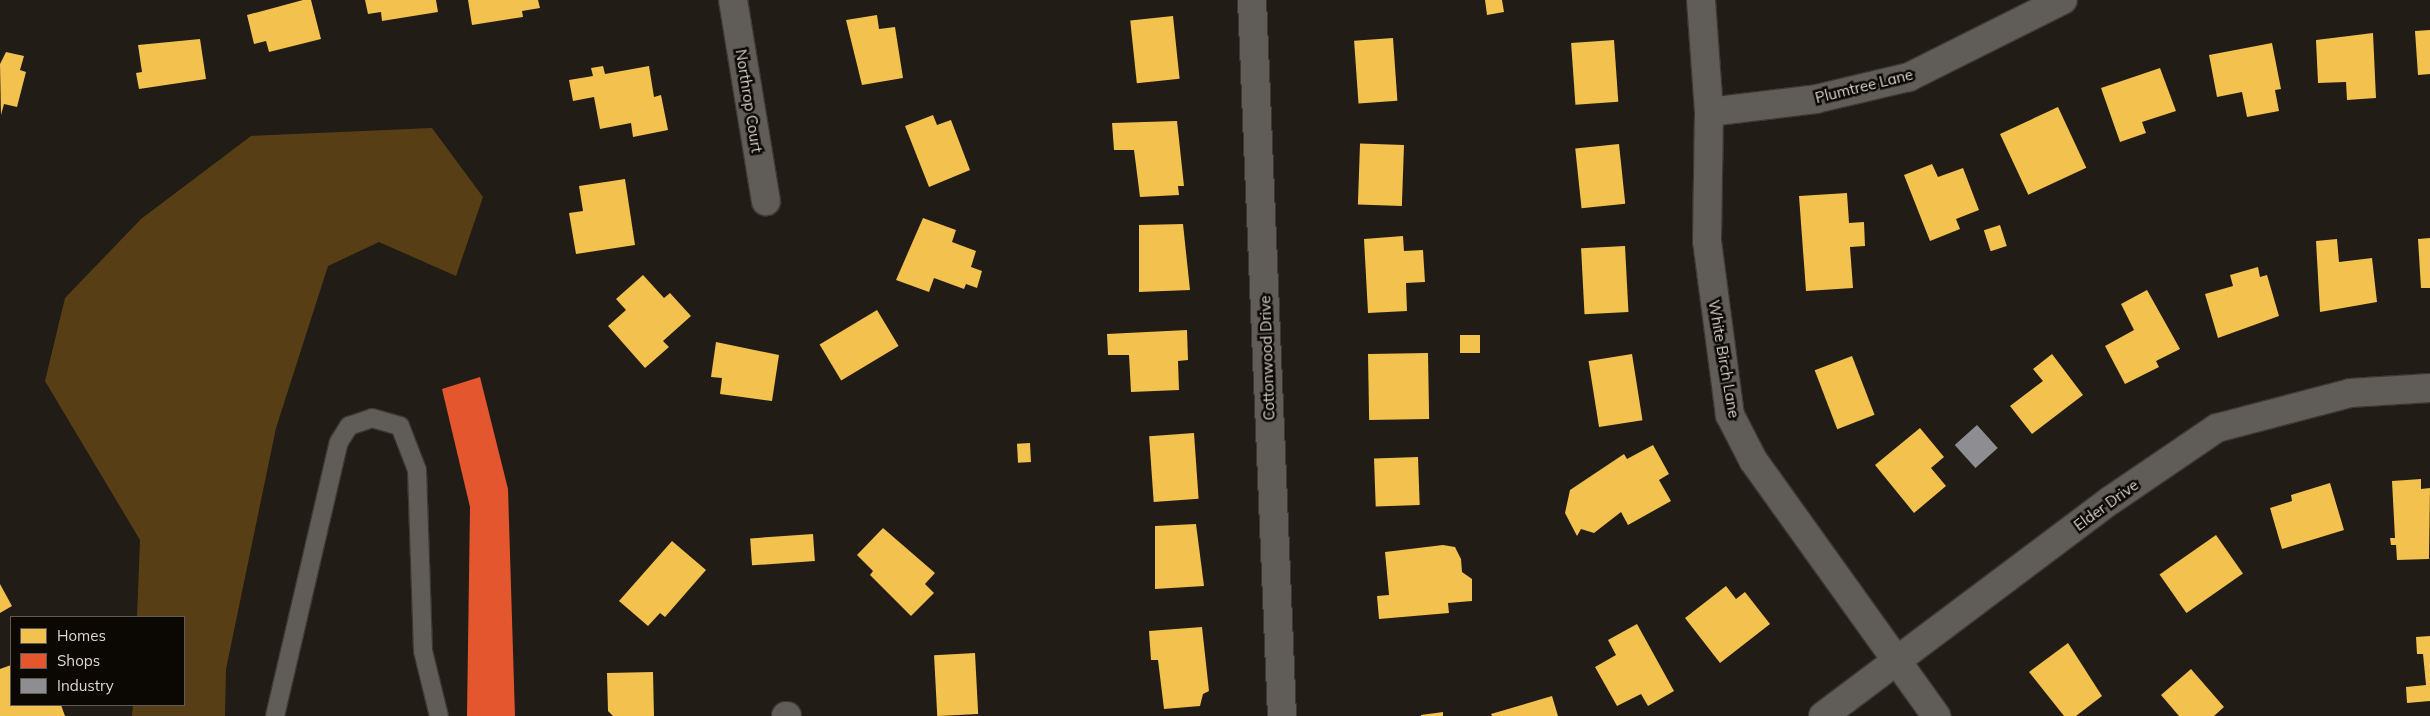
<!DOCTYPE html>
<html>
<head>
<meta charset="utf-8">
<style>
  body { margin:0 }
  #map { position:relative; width:2430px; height:716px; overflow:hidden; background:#211c16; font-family:Mulish,sans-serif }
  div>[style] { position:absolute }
  .forest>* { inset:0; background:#583e15 }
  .homes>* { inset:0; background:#f2c14e; transform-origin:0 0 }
  .shops>* { inset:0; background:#e4572e }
  .industry>* { inset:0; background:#8d8d92; transform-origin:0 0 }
  .roads { filter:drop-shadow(1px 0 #3c3834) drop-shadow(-1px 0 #3c3834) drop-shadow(0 1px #3c3834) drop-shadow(0 -1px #3c3834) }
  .service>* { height:18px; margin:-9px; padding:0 9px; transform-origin:9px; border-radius:9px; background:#605c57 }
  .minor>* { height:28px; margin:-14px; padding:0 14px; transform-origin:14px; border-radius:14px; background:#605c57 }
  span { translate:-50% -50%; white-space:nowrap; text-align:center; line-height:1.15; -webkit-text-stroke:5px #0b0804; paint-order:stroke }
  .street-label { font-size:15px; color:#ddd7d0 }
  .legend { position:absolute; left:10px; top:616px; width:175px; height:90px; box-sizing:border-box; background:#0b0804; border:1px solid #5f5b56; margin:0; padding:6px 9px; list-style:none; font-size:15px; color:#ddd7d0 }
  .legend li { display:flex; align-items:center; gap:10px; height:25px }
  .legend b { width:25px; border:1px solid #5f5b56 }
</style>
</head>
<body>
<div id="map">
  <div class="forest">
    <div style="clip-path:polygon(432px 128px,483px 197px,456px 276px,379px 242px,328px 266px,276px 428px,226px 669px,225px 716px,132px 716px,133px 705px,184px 705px,184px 617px,137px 617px,140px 540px,45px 381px,65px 298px,141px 219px,251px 136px)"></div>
  </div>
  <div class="homes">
    <div style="clip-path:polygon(303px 0,311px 0,321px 39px,269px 52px,266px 41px,254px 44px,247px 15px)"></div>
    <div style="clip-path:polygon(365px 0,436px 0,438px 12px,382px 21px,381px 12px,368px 14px)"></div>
    <div style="clip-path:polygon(468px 0,538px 0,540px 8px,522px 11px,523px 17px,472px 25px)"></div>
    <div style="clip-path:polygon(1485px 0,1502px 0,1504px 12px,1487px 15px)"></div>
    <div style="clip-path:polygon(877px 15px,879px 29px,895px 27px,903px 78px,862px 85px,846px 20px)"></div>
    <div style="left:1173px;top:16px;width:63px;height:43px;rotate:84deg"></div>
    <div style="clip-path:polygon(2430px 30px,2430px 74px,2418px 75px,2415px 31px)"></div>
    <div style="clip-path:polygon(2373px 33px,2376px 98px,2347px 100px,2346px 82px,2318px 83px,2316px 40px)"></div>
    <div style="left:1393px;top:38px;width:63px;height:39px;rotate:86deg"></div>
    <div style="clip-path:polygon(200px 39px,206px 79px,139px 89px,136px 73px,142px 72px,138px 45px)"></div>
    <div style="left:1614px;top:40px;width:62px;height:43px;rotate:86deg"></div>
    <div style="clip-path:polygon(2272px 43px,2281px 89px,2275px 90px,2279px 111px,2247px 117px,2242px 92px,2217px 97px,2209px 55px)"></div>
    <div style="clip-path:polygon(6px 52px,24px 56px,20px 70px,26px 72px,17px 107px,4px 104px,1px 115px,0 64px)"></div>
    <div style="clip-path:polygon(603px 66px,605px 74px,649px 66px,654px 97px,661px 95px,668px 130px,633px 137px,631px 123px,600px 129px,594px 97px,573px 101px,569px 80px,593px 76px,591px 68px)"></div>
    <div style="clip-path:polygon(2160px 68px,2176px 111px,2142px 122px,2146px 133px,2120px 142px,2101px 88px)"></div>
    <div style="left:2058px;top:107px;width:67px;height:64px;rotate:65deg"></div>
    <div style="clip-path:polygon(933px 115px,937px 125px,951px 120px,970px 170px,929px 187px,905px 126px)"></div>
    <div style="clip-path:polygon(1177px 121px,1184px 186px,1178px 186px,1179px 195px,1140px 197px,1134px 150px,1114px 150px,1112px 123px)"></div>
    <div style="left:1619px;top:144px;width:60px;height:44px;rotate:84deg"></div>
    <div style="left:1404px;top:145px;width:61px;height:44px;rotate:92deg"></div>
    <div style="clip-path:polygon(1932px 164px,1938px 177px,1963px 168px,1979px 210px,1956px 219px,1960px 229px,1930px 241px,1904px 175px)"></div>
    <div style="clip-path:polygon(625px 179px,635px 245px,576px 254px,569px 213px,583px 211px,579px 186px)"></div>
    <div style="clip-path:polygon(1847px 193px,1849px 223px,1864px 222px,1865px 246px,1850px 247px,1853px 288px,1806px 291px,1799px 196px)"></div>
    <div style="clip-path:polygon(923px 218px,956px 230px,952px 242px,976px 251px,971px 267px,982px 271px,977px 288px,966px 284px,964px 289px,934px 278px,929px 292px,896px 280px)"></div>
    <div style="clip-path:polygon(1183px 224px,1190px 290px,1139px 292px,1139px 225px)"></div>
    <div style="left:2000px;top:225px;width:22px;height:17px;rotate:72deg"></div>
    <div style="clip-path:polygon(1403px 236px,1404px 251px,1423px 250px,1425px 282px,1406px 283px,1407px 311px,1368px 313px,1364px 239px)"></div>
    <div style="clip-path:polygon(2430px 238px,2430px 288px,2421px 288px,2418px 239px)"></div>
    <div style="clip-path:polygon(2337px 239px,2339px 262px,2372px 258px,2377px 302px,2320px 312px,2316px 241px)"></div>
    <div style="left:1625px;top:246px;width:66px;height:44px;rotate:87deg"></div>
    <div style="clip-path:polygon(2258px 267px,2260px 277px,2267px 275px,2279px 316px,2218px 338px,2205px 294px,2233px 286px,2230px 275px)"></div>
    <div style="clip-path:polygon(643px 275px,664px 298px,670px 293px,691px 316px,663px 341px,669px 347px,645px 368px,608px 326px,626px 310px,616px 299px)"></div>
    <div style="clip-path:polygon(2147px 290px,2180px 349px,2156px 361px,2159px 367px,2125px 384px,2105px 346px,2134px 330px,2121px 304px)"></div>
    <div style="left:877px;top:310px;width:42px;height:67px;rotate:59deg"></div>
    <div style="clip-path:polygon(1187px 330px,1188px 360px,1178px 361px,1179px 390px,1131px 392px,1129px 355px,1108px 355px,1107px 334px)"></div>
    <div style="left:1480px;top:335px;width:18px;height:20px;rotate:90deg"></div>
    <div style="clip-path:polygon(716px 342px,779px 355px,772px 401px,720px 394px,722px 378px,711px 377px)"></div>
    <div style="left:1428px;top:353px;width:66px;height:60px;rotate:89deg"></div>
    <div style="left:1632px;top:354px;width:67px;height:44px;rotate:81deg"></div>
    <div style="clip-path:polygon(2052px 354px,2083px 395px,2032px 434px,2010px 406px,2043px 381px,2033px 369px)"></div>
    <div style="left:1852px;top:356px;width:63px;height:40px;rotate:69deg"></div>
    <div style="clip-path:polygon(1920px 428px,1944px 457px,1931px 468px,1946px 486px,1914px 513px,1875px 465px)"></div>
    <div style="left:1194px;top:433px;width:66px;height:45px;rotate:86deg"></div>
    <div style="left:1030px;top:443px;width:19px;height:13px;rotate:87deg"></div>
    <div style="clip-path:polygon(1653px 445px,1669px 474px,1659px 480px,1671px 501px,1628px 525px,1621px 512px,1594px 533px,1581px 529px,1577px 536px,1565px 513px,1570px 490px,1624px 454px,1627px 459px)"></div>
    <div style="left:1418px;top:457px;width:48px;height:44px;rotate:88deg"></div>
    <div style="clip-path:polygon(2421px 479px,2421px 489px,2430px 488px,2429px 559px,2397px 560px,2396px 545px,2391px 545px,2390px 538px,2395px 538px,2392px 481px)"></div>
    <div style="clip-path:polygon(2330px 483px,2344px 530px,2282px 549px,2270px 508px,2292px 501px,2291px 495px)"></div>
    <div style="clip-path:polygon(1196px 524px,1204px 586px,1155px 589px,1155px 526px)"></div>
    <div style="clip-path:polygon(883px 528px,935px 573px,925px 584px,934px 593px,911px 616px,870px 575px,873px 571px,857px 555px)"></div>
    <div style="left:813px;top:534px;width:27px;height:63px;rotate:86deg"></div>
    <div style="left:2216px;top:535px;width:47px;height:69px;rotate:55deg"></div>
    <div style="clip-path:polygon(672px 541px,706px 570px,665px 617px,660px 613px,648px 626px,619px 601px)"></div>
    <div style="clip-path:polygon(1443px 545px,1455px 547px,1461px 559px,1462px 572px,1472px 579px,1472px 601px,1448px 603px,1449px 613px,1379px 619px,1377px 596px,1389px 595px,1385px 552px)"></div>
    <div style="clip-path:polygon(0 584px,12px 606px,0 613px)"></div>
    <div style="clip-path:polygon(1726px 586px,1736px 599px,1745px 592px,1770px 624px,1720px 663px,1685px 618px)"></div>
    <div style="clip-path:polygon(1637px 624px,1674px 691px,1648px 706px,1641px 694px,1617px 706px,1595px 667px,1616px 655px,1608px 640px)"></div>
    <div style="clip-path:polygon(1202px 627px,1209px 691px,1203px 694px,1200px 706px,1164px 709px,1158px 660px,1151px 660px,1149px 631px)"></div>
    <div style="clip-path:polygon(2430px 636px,2430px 701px,2407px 703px,2406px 687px,2426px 685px,2423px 654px,2417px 654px,2416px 637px)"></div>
    <div style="clip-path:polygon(2068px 643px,2102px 696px,2076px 716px,2064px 716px,2029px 672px)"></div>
    <div style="left:975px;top:653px;width:61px;height:41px;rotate:87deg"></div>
    <div style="clip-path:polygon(11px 665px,11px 705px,61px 705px,65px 716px,0 716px,0 669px)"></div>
    <div style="clip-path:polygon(2191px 669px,2224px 707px,2214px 716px,2179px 716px,2161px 695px)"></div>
    <div style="clip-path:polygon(653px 672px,654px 716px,613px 716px,608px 711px,607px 673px)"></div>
    <div style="clip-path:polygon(1552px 696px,1558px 716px,1492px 716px,1491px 714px)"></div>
    <div style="clip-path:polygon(1443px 712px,1443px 716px,1421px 716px,1421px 715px)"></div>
  </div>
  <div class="shops">
    <div style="clip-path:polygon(480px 377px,508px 489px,515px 716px,467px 716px,470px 507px,442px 389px)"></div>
  </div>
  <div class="industry">
    <div style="left:1977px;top:425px;width:31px;height:30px;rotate:48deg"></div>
  </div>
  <div class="roads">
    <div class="service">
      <div style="left:275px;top:716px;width:281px;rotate:-76.9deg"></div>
      <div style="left:339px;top:442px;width:19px;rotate:-58deg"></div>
      <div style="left:349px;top:426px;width:24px;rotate:-19deg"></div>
      <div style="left:372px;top:418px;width:29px;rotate:16deg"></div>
      <div style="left:400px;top:426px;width:47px;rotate:68.9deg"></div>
      <div style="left:417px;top:470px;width:181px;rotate:88.1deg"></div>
      <div style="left:423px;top:651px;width:67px;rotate:76.2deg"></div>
    </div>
    <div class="minor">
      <div style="left:733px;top:0;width:204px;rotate:80.7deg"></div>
      <div style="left:1252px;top:0;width:717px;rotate:87.6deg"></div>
      <div style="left:1701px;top:0;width:112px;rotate:85.9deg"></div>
      <div style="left:1709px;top:112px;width:129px;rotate:90.9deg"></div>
      <div style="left:1707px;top:241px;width:176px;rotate:82.5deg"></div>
      <div style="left:1730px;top:415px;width:51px;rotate:62.9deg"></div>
      <div style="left:1753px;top:460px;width:315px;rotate:54.4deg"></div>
      <div style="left:1709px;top:112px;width:108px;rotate:-6.9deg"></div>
      <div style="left:1816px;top:99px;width:96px;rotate:-13.3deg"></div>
      <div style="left:1909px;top:77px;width:172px;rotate:-26.6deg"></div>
      <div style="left:786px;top:716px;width:1px"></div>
      <div style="left:1823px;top:716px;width:360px;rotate:-36.9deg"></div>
      <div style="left:2111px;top:500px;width:128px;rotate:-34.2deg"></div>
      <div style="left:2217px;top:428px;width:138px;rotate:-14.7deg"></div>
      <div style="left:2350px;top:393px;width:80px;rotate:-3.6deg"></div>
    </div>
  </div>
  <div class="street-label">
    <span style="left:1864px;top:86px;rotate:-14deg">Plumtree Lane</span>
    <span style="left:749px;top:101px;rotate:81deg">Northrop Court</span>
    <span style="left:1267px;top:358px;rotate:-92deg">Cottonwood Drive</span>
    <span style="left:1724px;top:359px;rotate:80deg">White Birch Lane</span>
    <span style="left:2106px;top:505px;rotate:-36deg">Elder Drive</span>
  </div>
  <ul class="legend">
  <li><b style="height:14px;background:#f2c14e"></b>Homes</li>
  <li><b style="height:14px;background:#e4572e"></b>Shops</li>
  <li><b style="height:14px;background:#8d8d92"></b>Industry</li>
  </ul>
</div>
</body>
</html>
